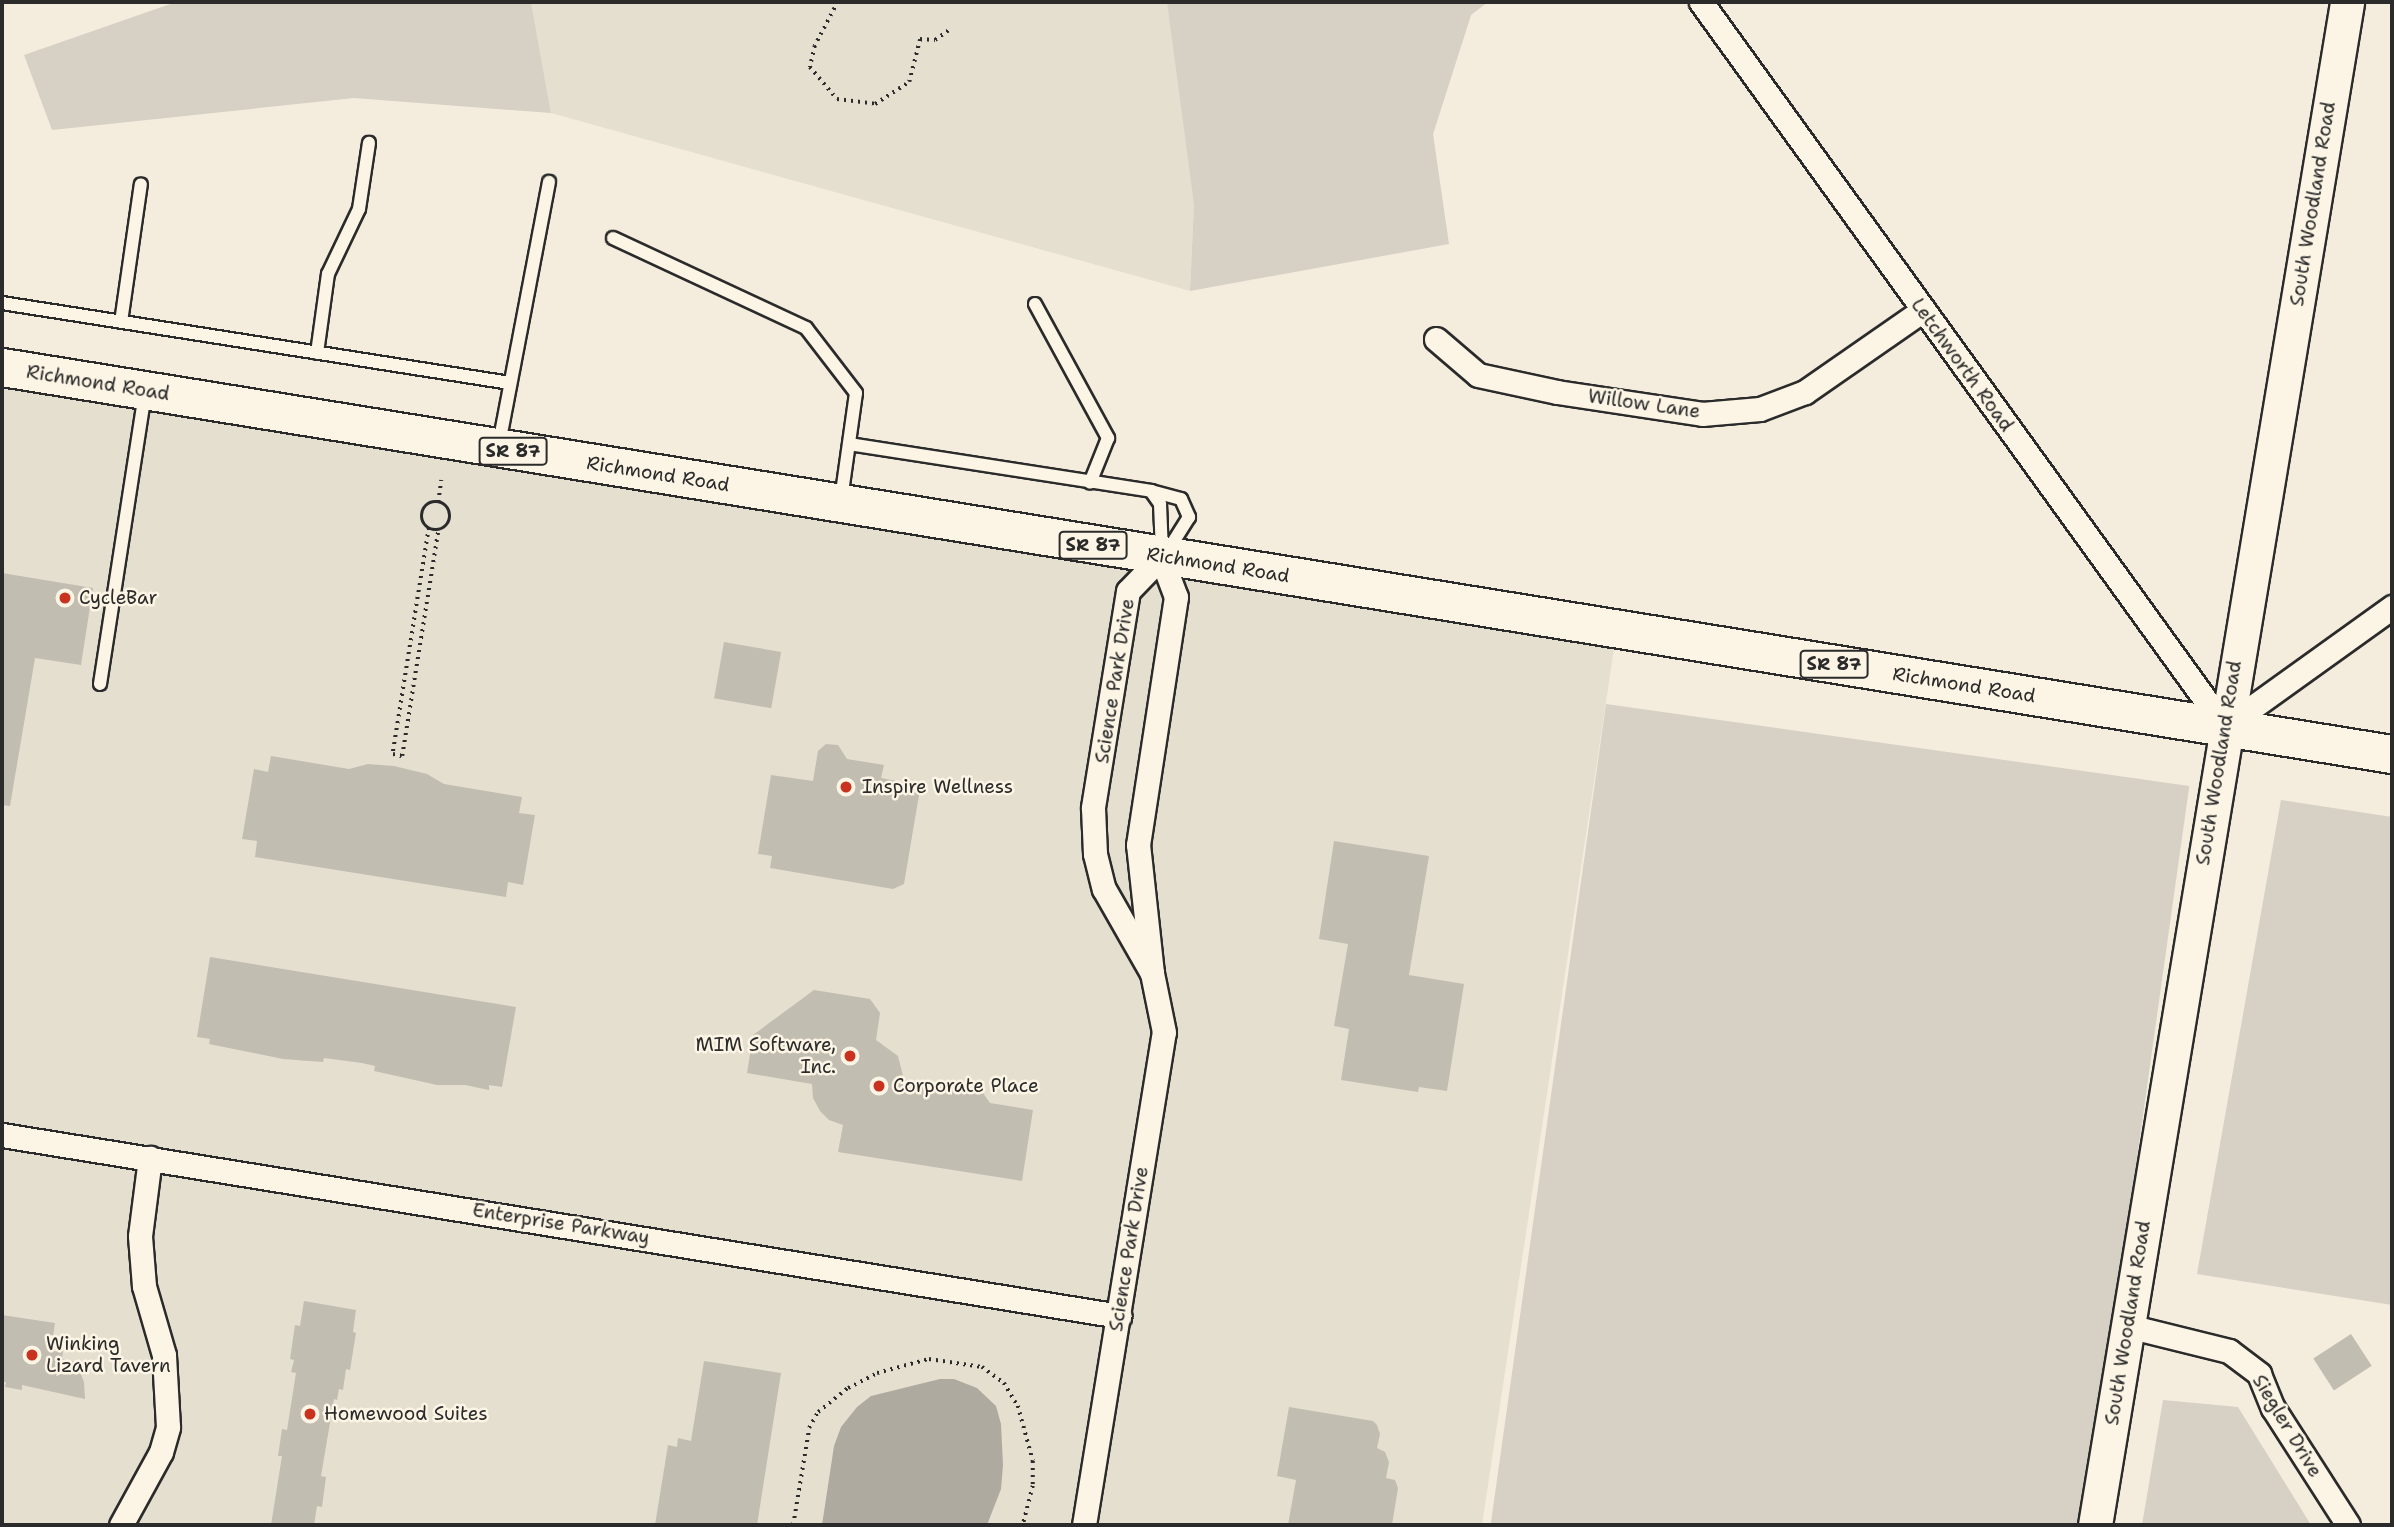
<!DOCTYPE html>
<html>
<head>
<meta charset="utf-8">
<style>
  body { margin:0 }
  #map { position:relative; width:2394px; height:1527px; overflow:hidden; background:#f4edde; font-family:"Shantell Sans",sans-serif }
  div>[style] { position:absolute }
  .built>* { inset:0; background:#e5dfd0 }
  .green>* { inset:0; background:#d6d1c4; transform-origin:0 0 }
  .water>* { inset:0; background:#afaaa0 }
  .building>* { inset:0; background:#c2bdb1; transform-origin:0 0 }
  .path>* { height:3.5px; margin-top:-1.75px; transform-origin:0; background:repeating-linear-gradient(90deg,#2b2b2b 0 2px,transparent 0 7px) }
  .path>.ring { margin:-1.75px; padding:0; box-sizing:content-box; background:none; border:3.5px solid #2b2b2b; border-radius:50% }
  .roads { filter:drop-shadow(2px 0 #2b2b2b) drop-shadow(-2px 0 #2b2b2b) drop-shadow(0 2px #2b2b2b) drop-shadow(0 -2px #2b2b2b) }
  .lane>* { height:12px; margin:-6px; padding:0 6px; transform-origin:6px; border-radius:6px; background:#fcf5e5 }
  .street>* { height:23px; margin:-11.5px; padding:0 11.5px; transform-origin:11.5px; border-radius:11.5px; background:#fcf5e5 }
  .secondary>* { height:33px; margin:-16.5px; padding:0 16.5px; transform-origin:16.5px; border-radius:16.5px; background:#fcf5e5 }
  .primary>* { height:37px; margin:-18.5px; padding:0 18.5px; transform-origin:18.5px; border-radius:18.5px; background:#fcf5e5 }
  .dots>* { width:19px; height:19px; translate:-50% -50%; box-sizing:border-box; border:4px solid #fcf5e5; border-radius:50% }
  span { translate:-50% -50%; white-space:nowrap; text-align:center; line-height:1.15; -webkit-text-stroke:5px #fcf5e5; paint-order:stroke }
  .shield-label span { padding:2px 5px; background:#fcf5e5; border:2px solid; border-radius:5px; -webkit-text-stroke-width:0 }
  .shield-label { font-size:18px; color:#2b2b2b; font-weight:700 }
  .street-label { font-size:19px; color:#2b2b2b }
  .poi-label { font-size:19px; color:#2b2b2b }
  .left { translate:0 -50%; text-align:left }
  .right { translate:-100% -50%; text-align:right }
  .frame { position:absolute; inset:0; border:4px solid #2b2b2b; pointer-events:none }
</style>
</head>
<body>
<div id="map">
  <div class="built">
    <div style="clip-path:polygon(531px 2px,1486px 2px,1471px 15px,1433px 134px,1194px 204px,1190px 291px,551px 113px)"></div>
    <div style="clip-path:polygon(2px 367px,1617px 629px,1482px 1525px,2px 1525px)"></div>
  </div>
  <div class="green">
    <div style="clip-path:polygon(176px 2px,531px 2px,551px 113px,354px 98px,52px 130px,24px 55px)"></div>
    <div style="clip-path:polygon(1167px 2px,1488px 2px,1471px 15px,1433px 134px,1449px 244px,1190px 291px,1194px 204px)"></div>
    <div style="left:1606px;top:704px;width:589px;height:830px;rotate:8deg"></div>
    <div style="clip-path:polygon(2281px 800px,2392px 817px,2392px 1305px,2197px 1274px)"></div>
    <div style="clip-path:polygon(2163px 1400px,2238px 1407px,2311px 1525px,2142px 1525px)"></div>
  </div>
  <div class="water">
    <div style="clip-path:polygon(940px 1379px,954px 1379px,977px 1388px,996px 1406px,1001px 1424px,1003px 1465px,1001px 1489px,987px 1525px,822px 1525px,834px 1446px,841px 1427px,857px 1407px,871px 1396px)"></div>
  </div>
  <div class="building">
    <div style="clip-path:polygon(2px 573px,93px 588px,81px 665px,35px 658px,10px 806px,2px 805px)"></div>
    <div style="left:724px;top:642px;width:58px;height:57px;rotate:10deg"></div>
    <div style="clip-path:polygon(826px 744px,838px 745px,847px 759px,884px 765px,881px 778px,913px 784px,919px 795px,904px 884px,893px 889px,770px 868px,772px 856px,758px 854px,771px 775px,813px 781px,818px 751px)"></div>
    <div style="clip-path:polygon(271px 756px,349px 769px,368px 764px,394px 766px,427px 774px,444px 784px,522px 797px,519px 813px,535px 815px,523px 885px,508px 882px,506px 897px,255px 857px,257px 841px,242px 839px,254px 769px,268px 772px)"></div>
    <div style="clip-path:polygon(1334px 841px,1429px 856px,1409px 975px,1464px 984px,1447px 1091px,1419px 1087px,1418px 1092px,1341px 1080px,1349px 1029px,1334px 1026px,1348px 944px,1319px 939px)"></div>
    <div style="clip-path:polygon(210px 957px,516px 1007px,502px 1087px,489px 1085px,489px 1090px,465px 1085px,437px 1085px,374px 1071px,375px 1066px,362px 1063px,324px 1058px,323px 1062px,283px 1059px,209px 1044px,210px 1039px,197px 1037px)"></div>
    <div style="clip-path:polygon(814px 990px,870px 999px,880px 1013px,876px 1040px,898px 1056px,904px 1080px,983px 1093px,990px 1103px,1033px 1110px,1022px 1181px,838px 1152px,843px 1125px,829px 1120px,820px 1111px,813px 1098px,812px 1084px,747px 1073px,753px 1035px)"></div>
    <div style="clip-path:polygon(304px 1301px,356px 1310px,353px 1332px,356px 1333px,350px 1370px,346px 1369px,343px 1390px,339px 1389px,337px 1400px,334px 1399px,321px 1476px,326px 1477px,322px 1507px,317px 1506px,314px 1525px,271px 1525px,282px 1456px,278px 1456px,282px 1429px,287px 1430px,296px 1373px,291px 1372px,294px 1360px,290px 1359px,295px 1325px,300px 1326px)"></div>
    <div style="clip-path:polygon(2px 1315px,55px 1323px,51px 1349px,63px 1351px,62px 1359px,76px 1362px,84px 1382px,85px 1399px,22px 1385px,22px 1390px,5px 1387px,6px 1382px,2px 1382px)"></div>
    <div style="left:2351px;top:1334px;width:38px;height:45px;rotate:57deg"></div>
    <div style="clip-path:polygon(704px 1361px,781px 1373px,757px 1525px,655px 1525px,668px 1445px,677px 1447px,678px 1438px,691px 1441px)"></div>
    <div style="clip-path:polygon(1289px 1407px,1373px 1421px,1377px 1425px,1380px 1434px,1377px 1448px,1385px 1452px,1389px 1462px,1386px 1478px,1395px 1480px,1398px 1488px,1392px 1525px,1288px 1525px,1296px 1480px,1277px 1476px)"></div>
  </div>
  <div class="path">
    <div style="left:838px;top:2px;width:50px;rotate:117.6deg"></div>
    <div style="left:815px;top:46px;width:22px;rotate:103deg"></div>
    <div style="left:810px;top:67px;width:42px;rotate:49.8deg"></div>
    <div style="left:837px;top:99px;width:38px;rotate:7deg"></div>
    <div style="left:875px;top:104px;width:40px;rotate:-32.9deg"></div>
    <div style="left:909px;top:82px;width:44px;rotate:-75.7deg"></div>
    <div style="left:920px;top:39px;width:15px;rotate:4deg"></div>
    <div style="left:935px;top:40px;width:19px;rotate:-36deg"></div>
    <div class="ring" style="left:422px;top:502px;width:24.5px;height:24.5px"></div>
    <div style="left:438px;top:502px;width:22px;rotate:-82deg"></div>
    <div style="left:429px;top:528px;width:229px;rotate:99.1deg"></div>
    <div style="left:393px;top:754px;width:9px;rotate:13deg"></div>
    <div style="left:402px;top:756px;width:229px;rotate:-80.9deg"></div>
    <div style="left:793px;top:1525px;width:98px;rotate:-80.6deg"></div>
    <div style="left:809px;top:1428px;width:18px;rotate:-61deg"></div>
    <div style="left:818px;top:1412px;width:38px;rotate:-39deg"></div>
    <div style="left:848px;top:1388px;width:33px;rotate:-27deg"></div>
    <div style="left:877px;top:1373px;width:54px;rotate:-15.1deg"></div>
    <div style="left:929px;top:1359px;width:54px;rotate:8.6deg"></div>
    <div style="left:982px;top:1367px;width:27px;rotate:36deg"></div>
    <div style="left:1004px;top:1383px;width:27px;rotate:59deg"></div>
    <div style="left:1018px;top:1406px;width:57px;rotate:74.7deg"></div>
    <div style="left:1033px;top:1461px;width:25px;rotate:90deg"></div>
    <div style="left:1033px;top:1486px;width:40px;rotate:104.4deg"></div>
  </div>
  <div class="roads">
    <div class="lane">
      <div style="left:613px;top:238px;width:213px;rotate:25deg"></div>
      <div style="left:806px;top:328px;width:82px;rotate:52.4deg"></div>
      <div style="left:856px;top:393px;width:108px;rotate:98deg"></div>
      <div style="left:2px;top:303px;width:514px;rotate:8.95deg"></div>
      <div style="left:1035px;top:304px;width:153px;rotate:61.4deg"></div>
      <div style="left:1108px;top:438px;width:48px;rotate:111.8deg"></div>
      <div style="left:121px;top:322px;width:139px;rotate:-81.8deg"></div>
      <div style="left:317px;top:353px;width:80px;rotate:-82.1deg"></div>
      <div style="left:328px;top:274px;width:72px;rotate:-64.5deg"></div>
      <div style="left:359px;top:209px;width:67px;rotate:-81.4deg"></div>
      <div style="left:499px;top:444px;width:267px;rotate:-79.2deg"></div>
      <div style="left:849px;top:444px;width:306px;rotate:8.8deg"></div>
      <div style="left:1151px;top:491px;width:31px;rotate:15deg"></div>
      <div style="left:1181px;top:499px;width:20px;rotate:66deg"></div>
      <div style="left:1189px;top:517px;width:41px;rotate:122.2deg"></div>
      <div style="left:1151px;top:491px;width:16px;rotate:55deg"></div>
      <div style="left:1160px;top:504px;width:47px;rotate:87.6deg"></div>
      <div style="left:100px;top:684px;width:293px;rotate:-81.2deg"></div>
    </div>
    <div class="street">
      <div style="left:1701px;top:2px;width:895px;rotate:54.14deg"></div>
      <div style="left:2225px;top:727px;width:206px;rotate:-35.7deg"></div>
      <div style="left:1436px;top:339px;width:55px;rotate:40.6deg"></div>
      <div style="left:1478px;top:375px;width:81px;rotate:12.1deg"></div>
      <div style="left:1557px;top:392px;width:147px;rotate:8.6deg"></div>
      <div style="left:1702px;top:414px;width:58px;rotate:-4.9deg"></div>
      <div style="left:1760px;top:409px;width:48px;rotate:-20.7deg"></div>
      <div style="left:1805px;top:392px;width:144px;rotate:-34.8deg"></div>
      <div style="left:2px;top:1135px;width:1132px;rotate:9.2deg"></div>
      <div style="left:2128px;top:1326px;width:104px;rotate:13.9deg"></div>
      <div style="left:2229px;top:1351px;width:38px;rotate:37deg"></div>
      <div style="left:2259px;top:1374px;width:37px;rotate:68deg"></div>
      <div style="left:2273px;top:1408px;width:139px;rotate:57.3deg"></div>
      <div style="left:121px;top:1525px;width:83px;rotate:-61.3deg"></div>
      <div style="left:161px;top:1452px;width:26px;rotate:-74deg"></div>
      <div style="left:168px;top:1427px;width:72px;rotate:-93.2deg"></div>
      <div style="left:164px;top:1355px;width:72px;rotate:-106.2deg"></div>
      <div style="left:144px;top:1286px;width:50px;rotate:-94.6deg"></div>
      <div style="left:140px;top:1236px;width:79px;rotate:-82.7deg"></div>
      <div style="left:1084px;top:1525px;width:499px;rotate:-80.8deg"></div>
      <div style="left:1164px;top:1032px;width:60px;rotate:-101.5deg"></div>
      <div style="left:1152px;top:973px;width:129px;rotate:-96.2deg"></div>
      <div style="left:1138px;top:845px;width:251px;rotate:-81.3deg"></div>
      <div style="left:1176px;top:597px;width:43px;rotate:-110.6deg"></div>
      <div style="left:1161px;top:557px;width:47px;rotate:134.1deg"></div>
      <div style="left:1128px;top:591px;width:220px;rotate:99.2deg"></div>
      <div style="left:1093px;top:808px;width:46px;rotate:87.5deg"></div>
      <div style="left:1095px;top:854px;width:36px;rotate:76deg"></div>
      <div style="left:1104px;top:889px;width:97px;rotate:60.3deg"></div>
    </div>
    <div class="secondary">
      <div style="left:2095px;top:1525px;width:1544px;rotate:-80.6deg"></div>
    </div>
    <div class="primary">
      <div style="left:2px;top:367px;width:2421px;rotate:9.2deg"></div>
    </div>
  </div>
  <div class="dots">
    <div style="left:65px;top:598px;background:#c8321e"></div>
    <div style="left:846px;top:787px;background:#c8321e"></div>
    <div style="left:850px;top:1056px;background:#c8321e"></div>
    <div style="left:879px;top:1086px;background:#c8321e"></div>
    <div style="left:32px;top:1355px;background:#c8321e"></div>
    <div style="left:310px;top:1414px;background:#c8321e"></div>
  </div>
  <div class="shield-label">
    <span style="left:513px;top:451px">SR 87</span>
    <span style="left:1093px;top:545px">SR 87</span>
    <span style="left:1834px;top:664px">SR 87</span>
  </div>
  <div class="street-label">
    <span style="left:2313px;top:204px;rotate:-81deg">South Woodland Road</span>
    <span style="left:1962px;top:365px;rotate:54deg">Letchworth Road</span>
    <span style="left:98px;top:383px;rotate:9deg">Richmond Road</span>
    <span style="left:1644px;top:404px;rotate:8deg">Willow Lane</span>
    <span style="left:658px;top:474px;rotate:9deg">Richmond Road</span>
    <span style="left:1218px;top:565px;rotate:9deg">Richmond Road</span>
    <span style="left:1115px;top:681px;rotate:-81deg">Science Park Drive</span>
    <span style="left:1964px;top:685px;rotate:9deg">Richmond Road</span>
    <span style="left:2219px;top:763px;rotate:-81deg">South Woodland Road</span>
    <span style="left:561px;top:1224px;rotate:9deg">Enterprise Parkway</span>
    <span style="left:1129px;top:1249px;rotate:-81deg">Science Park Drive</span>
    <span style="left:2128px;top:1323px;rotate:-81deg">South Woodland Road</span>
    <span style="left:2287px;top:1426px;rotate:59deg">Siegler Drive</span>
  </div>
  <div class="poi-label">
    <span class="left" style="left:79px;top:598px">CycleBar</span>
    <span class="left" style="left:862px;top:787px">Inspire Wellness</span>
    <span class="right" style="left:836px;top:1056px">MIM Software,<br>Inc.</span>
    <span class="left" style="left:893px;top:1086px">Corporate Place</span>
    <span class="left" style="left:46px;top:1355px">Winking<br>Lizard Tavern</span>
    <span class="left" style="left:324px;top:1414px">Homewood Suites</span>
  </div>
  <div class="frame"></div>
</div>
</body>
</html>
